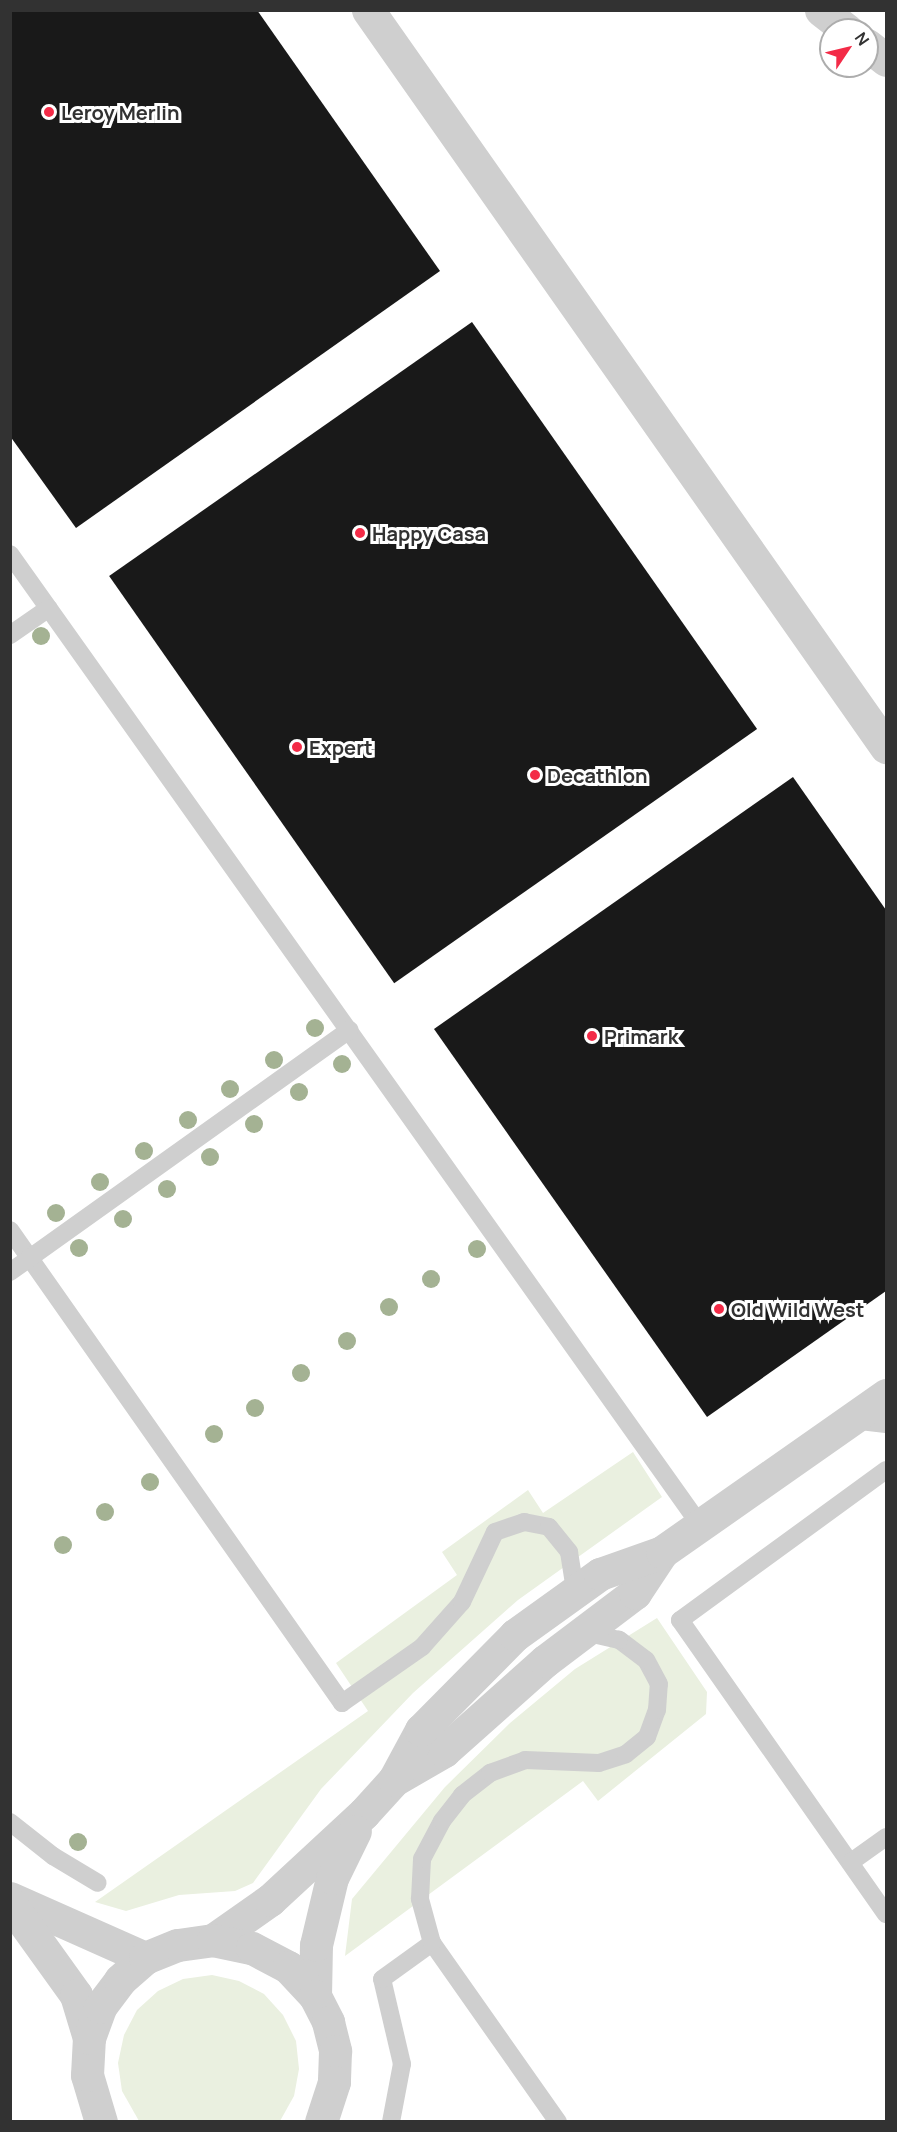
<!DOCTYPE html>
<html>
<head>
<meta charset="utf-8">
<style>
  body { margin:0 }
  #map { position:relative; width:897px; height:2132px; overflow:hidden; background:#fff; font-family:Manrope,sans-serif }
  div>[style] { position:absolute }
  .green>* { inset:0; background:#eaf0e0 }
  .building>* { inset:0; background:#191919; transform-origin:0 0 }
  .lane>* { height:18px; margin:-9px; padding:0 9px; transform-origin:9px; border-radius:9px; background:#cfcfcf }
  .street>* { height:33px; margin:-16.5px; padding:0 16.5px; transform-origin:16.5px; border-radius:16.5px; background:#cfcfcf }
  .trees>* { width:18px; height:18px; margin:-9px; border-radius:50%; background:#a4b293 }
  .dots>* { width:16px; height:16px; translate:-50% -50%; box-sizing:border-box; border:3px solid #fff; border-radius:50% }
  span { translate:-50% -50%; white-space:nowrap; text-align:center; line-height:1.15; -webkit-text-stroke:6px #fff; paint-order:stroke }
  .poi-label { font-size:20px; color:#323232; font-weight:700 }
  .left { translate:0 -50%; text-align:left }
  .frame { position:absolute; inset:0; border:12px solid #323232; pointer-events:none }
  .north { position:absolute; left:819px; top:18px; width:60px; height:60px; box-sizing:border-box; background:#fff; border:2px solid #adadad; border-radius:50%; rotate:55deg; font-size:16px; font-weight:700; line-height:24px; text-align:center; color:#323232 }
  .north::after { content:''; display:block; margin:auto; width:21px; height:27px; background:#f32b47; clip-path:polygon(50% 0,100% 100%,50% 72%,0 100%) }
</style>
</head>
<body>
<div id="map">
  <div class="green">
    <div style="clip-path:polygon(633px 1452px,662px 1497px,518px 1600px,413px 1693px,321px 1789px,253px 1883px,235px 1891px,179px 1895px,126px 1911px,95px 1902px,368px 1711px,336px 1663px,457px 1575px,442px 1552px,528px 1490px,543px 1513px)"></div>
    <div style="clip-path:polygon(657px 1618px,707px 1692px,706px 1714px,598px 1801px,583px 1781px,345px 1956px,352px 1899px,445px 1787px,510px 1723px,575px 1669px)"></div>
    <div style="clip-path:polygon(212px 1975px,239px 1981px,264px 1994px,283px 2015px,296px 2041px,299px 2069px,294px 2096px,280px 2121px,139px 2121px,122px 2091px,118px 2063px,124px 2035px,137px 2010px,158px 1991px,183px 1979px)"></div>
  </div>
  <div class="building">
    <div style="clip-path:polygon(10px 10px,257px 10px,440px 271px,76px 528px,10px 436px)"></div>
    <div style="left:472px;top:322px;width:497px;height:443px;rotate:55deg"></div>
    <div style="clip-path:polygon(793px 777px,886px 910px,886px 1291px,707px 1417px,434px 1029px)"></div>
  </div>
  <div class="lane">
    <div style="left:10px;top:554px;width:1191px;rotate:54.6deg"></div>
    <div style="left:10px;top:635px;width:47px;rotate:-34.7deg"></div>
    <div style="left:10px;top:1230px;width:578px;rotate:54.93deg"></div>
    <div style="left:342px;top:1703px;width:98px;rotate:-35deg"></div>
    <div style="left:422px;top:1647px;width:60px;rotate:-48.4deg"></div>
    <div style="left:462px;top:1602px;width:77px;rotate:-64.8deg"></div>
    <div style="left:495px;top:1532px;width:31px;rotate:-19deg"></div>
    <div style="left:524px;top:1522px;width:25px;rotate:11deg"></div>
    <div style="left:549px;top:1527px;width:32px;rotate:51deg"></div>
    <div style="left:569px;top:1552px;width:38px;rotate:81deg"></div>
    <div style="left:10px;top:1272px;width:417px;rotate:-35.5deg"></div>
    <div style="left:852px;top:1420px;width:34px;rotate:7deg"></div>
    <div style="left:886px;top:1470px;width:255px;rotate:143.9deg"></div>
    <div style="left:680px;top:1620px;width:359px;rotate:55deg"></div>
    <div style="left:10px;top:1822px;width:55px;rotate:38.3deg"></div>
    <div style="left:53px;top:1856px;width:52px;rotate:31deg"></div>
    <div style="left:851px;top:1862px;width:43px;rotate:-35.5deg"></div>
    <div style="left:391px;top:2122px;width:59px;rotate:-79.3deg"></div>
    <div style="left:402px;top:2064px;width:87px;rotate:-103.2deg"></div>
    <div style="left:382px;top:1979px;width:62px;rotate:-35.8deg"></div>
    <div style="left:558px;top:2122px;width:219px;rotate:-125.1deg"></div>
    <div style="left:432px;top:1943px;width:46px;rotate:-105.3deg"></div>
    <div style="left:420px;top:1899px;width:40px;rotate:-87.1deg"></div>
    <div style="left:422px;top:1859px;width:43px;rotate:-62.2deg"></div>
    <div style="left:442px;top:1821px;width:33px;rotate:-52deg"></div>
    <div style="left:462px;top:1795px;width:36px;rotate:-38deg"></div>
    <div style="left:490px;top:1773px;width:37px;rotate:-20deg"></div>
    <div style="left:525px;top:1760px;width:74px;rotate:2.3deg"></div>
    <div style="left:599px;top:1763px;width:28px;rotate:-18deg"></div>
    <div style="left:626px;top:1754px;width:27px;rotate:-39deg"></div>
    <div style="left:647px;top:1737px;width:29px;rotate:-70deg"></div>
    <div style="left:657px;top:1710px;width:26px;rotate:-86deg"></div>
    <div style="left:659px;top:1684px;width:27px;rotate:-118deg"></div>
    <div style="left:646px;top:1660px;width:34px;rotate:-143deg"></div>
    <div style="left:619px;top:1640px;width:37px;rotate:-167deg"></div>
  </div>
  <div class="street">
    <div style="left:368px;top:10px;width:901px;rotate:54.9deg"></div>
    <div style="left:821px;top:10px;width:33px;rotate:38deg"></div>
    <div style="left:867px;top:45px;width:24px;rotate:38deg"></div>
    <div style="left:394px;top:1780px;width:58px;rotate:-30.1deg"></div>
    <div style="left:444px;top:1751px;width:135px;rotate:-41.7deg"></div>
    <div style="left:545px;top:1661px;width:113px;rotate:-37.1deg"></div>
    <div style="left:635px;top:1593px;width:49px;rotate:-56.6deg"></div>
    <div style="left:10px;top:1898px;width:148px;rotate:24deg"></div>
    <div style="left:10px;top:1903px;width:113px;rotate:54.3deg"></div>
    <div style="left:76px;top:1995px;width:45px;rotate:73.2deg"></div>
    <div style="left:213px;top:1940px;width:70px;rotate:-35.1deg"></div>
    <div style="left:270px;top:1900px;width:128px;rotate:-42.8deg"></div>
    <div style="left:364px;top:1813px;width:45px;rotate:-47.7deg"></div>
    <div style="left:394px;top:1780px;width:57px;rotate:-61.6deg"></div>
    <div style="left:421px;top:1730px;width:134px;rotate:-45.3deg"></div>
    <div style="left:515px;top:1635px;width:105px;rotate:-35.7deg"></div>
    <div style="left:600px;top:1574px;width:66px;rotate:-19.5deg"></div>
    <div style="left:662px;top:1552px;width:274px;rotate:-35deg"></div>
    <div style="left:315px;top:1996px;width:51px;rotate:-88.9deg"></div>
    <div style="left:316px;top:1945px;width:69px;rotate:-76.6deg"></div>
    <div style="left:332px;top:1878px;width:52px;rotate:-63.9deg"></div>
    <div style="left:101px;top:2122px;width:49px;rotate:-106.6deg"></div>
    <div style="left:87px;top:2075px;width:37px;rotate:-87deg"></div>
    <div style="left:89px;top:2038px;width:33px;rotate:-70deg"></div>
    <div style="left:100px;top:2007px;width:34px;rotate:-53deg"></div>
    <div style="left:120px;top:1980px;width:33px;rotate:-41deg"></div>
    <div style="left:145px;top:1958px;width:35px;rotate:-22deg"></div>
    <div style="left:178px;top:1945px;width:35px;rotate:-8deg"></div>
    <div style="left:213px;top:1940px;width:40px;rotate:12deg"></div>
    <div style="left:252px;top:1948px;width:41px;rotate:27.8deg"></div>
    <div style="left:288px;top:1967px;width:40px;rotate:47deg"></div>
    <div style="left:315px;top:1996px;width:29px;rotate:63deg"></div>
    <div style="left:328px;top:2022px;width:30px;rotate:76deg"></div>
    <div style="left:335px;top:2051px;width:31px;rotate:92deg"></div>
    <div style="left:334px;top:2082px;width:42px;rotate:108deg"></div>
  </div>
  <div class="trees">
    <div style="left:41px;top:636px"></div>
    <div style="left:315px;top:1028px"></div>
    <div style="left:274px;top:1060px"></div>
    <div style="left:342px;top:1064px"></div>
    <div style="left:230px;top:1089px"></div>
    <div style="left:299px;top:1092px"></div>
    <div style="left:188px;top:1120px"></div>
    <div style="left:254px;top:1124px"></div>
    <div style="left:144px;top:1151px"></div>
    <div style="left:210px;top:1157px"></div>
    <div style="left:100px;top:1182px"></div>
    <div style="left:167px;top:1189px"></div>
    <div style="left:56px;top:1213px"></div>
    <div style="left:123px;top:1219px"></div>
    <div style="left:79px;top:1248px"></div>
    <div style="left:477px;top:1249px"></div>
    <div style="left:431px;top:1279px"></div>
    <div style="left:389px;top:1307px"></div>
    <div style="left:347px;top:1341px"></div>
    <div style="left:301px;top:1373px"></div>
    <div style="left:255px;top:1408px"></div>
    <div style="left:214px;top:1434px"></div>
    <div style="left:150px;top:1482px"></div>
    <div style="left:105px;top:1512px"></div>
    <div style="left:63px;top:1545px"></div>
    <div style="left:78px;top:1842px"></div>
  </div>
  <div class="dots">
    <div style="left:49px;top:112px;background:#f32b47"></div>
    <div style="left:360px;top:533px;background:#f32b47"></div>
    <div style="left:297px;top:747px;background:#f32b47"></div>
    <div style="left:535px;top:775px;background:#f32b47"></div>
    <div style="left:592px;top:1036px;background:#f32b47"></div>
    <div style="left:719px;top:1309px;background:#f32b47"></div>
  </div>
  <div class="poi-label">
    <span class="left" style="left:61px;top:112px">Leroy Merlin</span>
    <span class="left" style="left:372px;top:533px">Happy Casa</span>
    <span class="left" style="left:309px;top:747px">Expert</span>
    <span class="left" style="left:547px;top:775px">Decathlon</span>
    <span class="left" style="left:604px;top:1036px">Primark</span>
    <span class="left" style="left:731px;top:1309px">Old Wild West</span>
  </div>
  <div class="frame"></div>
  <div class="north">N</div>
</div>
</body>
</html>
